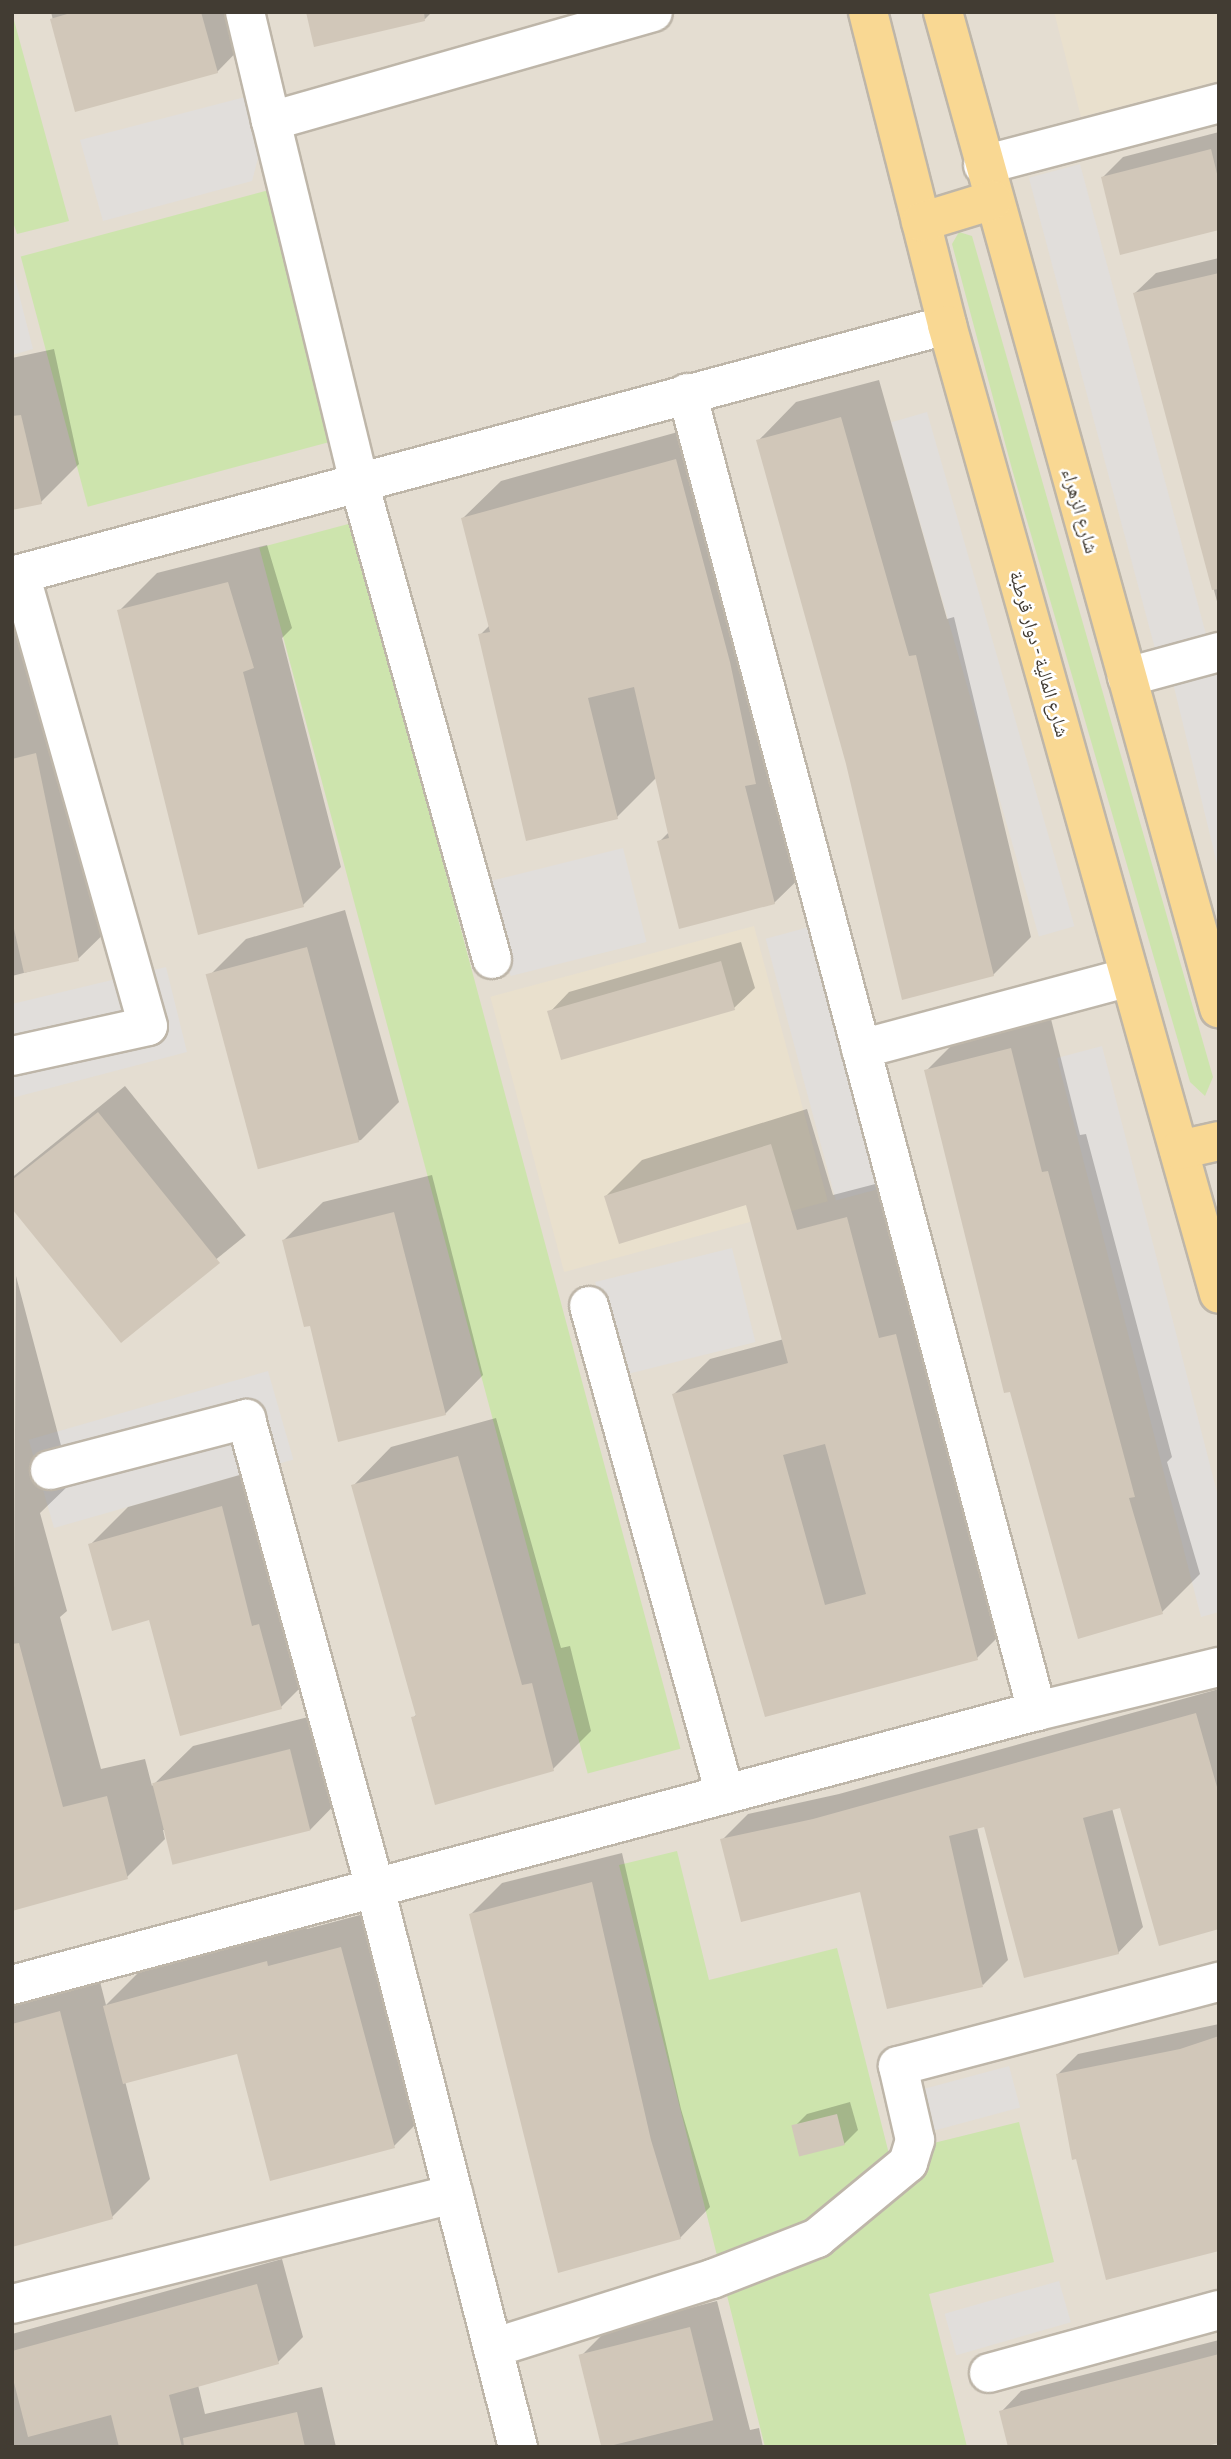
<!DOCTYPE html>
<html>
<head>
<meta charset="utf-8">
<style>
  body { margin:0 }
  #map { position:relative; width:1231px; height:2459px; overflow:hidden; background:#f0ece3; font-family:Roboto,"Noto Naskh Arabic",sans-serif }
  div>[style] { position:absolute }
  .residential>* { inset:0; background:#e4ddd1; transform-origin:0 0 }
  .education>* { inset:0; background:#e9e0cd; transform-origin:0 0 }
  .green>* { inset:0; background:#cde4ad; transform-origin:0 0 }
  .parking>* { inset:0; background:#e1dedb; transform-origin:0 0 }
  .shadow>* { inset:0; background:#0003; transform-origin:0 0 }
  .building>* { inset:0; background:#d1c7b9; transform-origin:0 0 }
  .roads { filter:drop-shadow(2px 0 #beb6a9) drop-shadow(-2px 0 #beb6a9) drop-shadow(0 2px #beb6a9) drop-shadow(0 -2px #beb6a9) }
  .minor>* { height:38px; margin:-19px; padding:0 19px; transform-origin:19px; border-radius:19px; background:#fff }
  .major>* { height:38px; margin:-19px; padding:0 19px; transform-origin:19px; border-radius:19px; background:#f9d893 }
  span { translate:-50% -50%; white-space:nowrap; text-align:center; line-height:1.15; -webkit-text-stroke:5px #fff; paint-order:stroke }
  .street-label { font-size:19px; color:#423c33 }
  .frame { position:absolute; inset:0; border:14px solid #423c33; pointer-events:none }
</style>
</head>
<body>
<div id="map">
  <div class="residential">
    <div style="left:12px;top:12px;width:1207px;height:2435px"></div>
  </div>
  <div class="education">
    <div style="clip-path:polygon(1054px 12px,1219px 12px,1219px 81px,1081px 117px)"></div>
    <div style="left:754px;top:926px;width:285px;height:273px;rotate:75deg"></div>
  </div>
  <div class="green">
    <div style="clip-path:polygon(12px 13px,69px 221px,17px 234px,12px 219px)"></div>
    <div style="left:269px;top:190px;width:259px;height:257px;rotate:75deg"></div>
    <div style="clip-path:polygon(959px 232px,972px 236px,1213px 1077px,1205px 1096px,1190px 1082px,1012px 469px,952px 244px)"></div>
    <div style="left:352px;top:523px;width:1269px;height:96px;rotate:75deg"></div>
    <div style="clip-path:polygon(677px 1851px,709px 1980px,837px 1948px,889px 2154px,1019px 2122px,1054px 2262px,929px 2294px,967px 2447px,765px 2447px,619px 1865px)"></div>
  </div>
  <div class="parking">
    <div style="clip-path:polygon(245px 97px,261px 147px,252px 181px,103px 221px,80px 140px)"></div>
    <div style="left:1080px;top:164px;width:491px;height:53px;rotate:75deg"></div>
    <div style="clip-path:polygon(12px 267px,33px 349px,12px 355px)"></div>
    <div style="left:927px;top:412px;width:535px;height:37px;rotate:74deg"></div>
    <div style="clip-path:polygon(1219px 672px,1219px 872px,1173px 683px)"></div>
    <div style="left:623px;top:848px;width:97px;height:140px;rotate:76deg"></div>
    <div style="left:813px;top:926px;width:271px;height:49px;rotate:75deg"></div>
    <div style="clip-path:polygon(166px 967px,187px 1052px,12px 1098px,12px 1004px)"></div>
    <div style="clip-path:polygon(1102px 1046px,1219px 1500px,1219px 1612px,1201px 1617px,1057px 1058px)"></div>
    <div style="left:732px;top:1248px;width:97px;height:141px;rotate:76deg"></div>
    <div style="left:268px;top:1371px;width:92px;height:249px;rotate:74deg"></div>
    <div style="left:1009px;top:2066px;width:43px;height:101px;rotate:75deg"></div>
    <div style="left:1059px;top:2281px;width:43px;height:119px;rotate:74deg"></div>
  </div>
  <div class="shadow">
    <div style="clip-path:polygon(51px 12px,250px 12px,255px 33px,217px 72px,76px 110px)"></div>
    <div style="clip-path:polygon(308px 12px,432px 12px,425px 19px,315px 45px)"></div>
    <div style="clip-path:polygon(1219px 132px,1219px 228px,1103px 177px,1123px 157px)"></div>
    <div style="clip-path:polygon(1219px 258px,1219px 609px,1135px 293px,1156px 273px)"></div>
    <div style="clip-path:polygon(54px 349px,79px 464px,41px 502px,12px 509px,12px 358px)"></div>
    <div style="clip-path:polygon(879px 380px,947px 619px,954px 617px,1031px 937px,993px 975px,848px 764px,758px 441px,796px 402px)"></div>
    <div style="clip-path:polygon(714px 422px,813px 865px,774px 903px,659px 842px,670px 831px,657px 777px,617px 817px,480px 635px,490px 625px,462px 519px,501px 481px)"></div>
    <div style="clip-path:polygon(267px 545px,292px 628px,282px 638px,341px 867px,303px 905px,119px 611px,157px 573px)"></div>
    <div style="clip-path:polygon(12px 603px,117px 921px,78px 959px,12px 976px)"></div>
    <div style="clip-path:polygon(345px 910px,399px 1102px,361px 1140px,258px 1166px,208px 977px,246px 939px)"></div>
    <div style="clip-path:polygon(741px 942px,755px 988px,734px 1008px,549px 1013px,569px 992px)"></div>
    <div style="clip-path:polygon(1049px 1011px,1080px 1135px,1086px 1134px,1172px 1457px,1167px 1462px,1200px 1574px,1162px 1612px,1011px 1390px,926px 1071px,964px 1033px)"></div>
    <div style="left:125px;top:1086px;width:192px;height:147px;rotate:51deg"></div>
    <div style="clip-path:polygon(807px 1109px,833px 1195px,883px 1182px,1013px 1622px,977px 1658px,766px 1715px,674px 1394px,710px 1359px,784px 1339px,747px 1202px,606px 1196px,642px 1160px)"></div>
    <div style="clip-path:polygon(432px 1175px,483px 1375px,445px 1414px,311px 1323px,284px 1240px,323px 1202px)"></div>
    <div style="clip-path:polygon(16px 1276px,71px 1483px,40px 1513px,67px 1611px,60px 1617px,101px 1769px,145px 1759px,152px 1786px,193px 1746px,328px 1712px,348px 1791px,310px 1830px,163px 1830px,165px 1839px,127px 1877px,12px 1908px)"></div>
    <div style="clip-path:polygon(496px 1418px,561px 1648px,570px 1646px,591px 1731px,553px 1769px,413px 1718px,417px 1714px,353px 1486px,391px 1447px)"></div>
    <div style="clip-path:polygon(260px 1469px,319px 1669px,281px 1707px,151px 1618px,90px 1545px,128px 1507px)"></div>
    <div style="clip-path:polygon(1219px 1689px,1219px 1927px,1121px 1806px,1112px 1808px,1143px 1927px,1118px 1953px,986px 1825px,977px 1827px,1008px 1960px,983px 1985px,861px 1890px,722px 1840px,748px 1814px,839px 1794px)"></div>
    <div style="clip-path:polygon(622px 1853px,681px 2109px,710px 2207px,680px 2238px,471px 1914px,502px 1883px)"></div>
    <div style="clip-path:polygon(379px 1910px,432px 2108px,394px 2146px,239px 2051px,125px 2081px,150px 2179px,112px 2217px,12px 2245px,12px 1997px,98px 1974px,106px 2005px,143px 1968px,305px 1924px,307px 1929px)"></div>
    <div style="clip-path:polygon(1219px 2024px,1219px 2250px,1057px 2075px,1078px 2054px)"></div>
    <div style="clip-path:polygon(850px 2102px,858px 2130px,844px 2144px,794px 2127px,807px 2114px)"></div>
    <div style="clip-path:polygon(282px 2259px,303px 2337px,278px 2362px,198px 2385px,205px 2414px,322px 2387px,336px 2447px,12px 2447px,12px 2334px)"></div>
    <div style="clip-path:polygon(717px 2301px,750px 2430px,759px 2428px,763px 2447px,605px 2447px,581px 2356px,608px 2329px)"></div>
    <div style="clip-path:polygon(1219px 2340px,1219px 2442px,1001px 2412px,1021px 2391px)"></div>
  </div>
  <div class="building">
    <div style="clip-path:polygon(74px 12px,201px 12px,218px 73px,75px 112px,50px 19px)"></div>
    <div style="clip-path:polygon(306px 12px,424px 12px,425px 21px,314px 47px)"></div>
    <div style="clip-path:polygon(1211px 149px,1219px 182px,1219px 230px,1120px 255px,1101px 177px)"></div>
    <div style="clip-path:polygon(1219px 273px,1219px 589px,1212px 590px,1133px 293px)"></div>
    <div style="clip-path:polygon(21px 415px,42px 504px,12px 510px,12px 416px)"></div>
    <div style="clip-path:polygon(841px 417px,909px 656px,916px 655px,994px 976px,902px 1000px,846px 764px,756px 440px)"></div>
    <div style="clip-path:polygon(676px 459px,730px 662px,756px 784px,745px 786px,775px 904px,679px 929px,657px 841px,669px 838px,634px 687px,588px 698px,618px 819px,526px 841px,478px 634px,490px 632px,461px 518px)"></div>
    <div style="clip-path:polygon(228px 582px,254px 668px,243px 672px,304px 907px,198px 935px,117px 610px)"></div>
    <div style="clip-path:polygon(36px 753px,79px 961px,24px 973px,12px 920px,12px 759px)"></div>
    <div style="left:307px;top:947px;width:202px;height:105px;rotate:75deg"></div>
    <div style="left:721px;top:961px;width:51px;height:181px;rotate:74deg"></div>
    <div style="clip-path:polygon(1011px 1048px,1042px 1172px,1048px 1171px,1135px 1497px,1129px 1498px,1163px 1614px,1078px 1639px,1010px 1392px,1004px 1393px,924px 1070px)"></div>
    <div style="clip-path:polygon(98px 1112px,220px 1263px,121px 1343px,12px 1209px,12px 1180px)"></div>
    <div style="clip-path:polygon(evenodd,771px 1144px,797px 1230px,847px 1217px,879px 1338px,896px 1334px,978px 1660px,765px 1717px,672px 1394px,788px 1363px,746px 1205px,619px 1244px,604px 1196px,771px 1144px,825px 1444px,866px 1594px,825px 1605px,783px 1455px,825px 1444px)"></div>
    <div style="clip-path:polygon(394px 1212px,446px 1415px,338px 1442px,310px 1326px,304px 1327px,282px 1240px)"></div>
    <div style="clip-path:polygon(458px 1456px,522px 1685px,532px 1683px,554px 1771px,435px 1805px,411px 1717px,416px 1716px,351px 1485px)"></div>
    <div style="clip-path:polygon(222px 1506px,252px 1626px,259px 1624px,282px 1709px,180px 1736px,149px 1620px,112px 1631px,88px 1544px)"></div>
    <div style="clip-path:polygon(19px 1643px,63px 1807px,107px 1796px,128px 1879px,12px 1911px,12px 1644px)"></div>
    <div style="clip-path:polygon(1196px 1713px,1219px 1794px,1219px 1929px,1159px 1946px,1120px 1808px,1083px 1818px,1119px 1954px,1024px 1978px,984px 1827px,949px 1836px,983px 1987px,887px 2009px,860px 1892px,741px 1922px,720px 1839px,813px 1819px)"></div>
    <div style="left:290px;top:1749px;width:84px;height:142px;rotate:76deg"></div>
    <div style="clip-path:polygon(592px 1882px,651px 2140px,681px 2239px,558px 2273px,469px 1914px)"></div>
    <div style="clip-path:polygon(341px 1947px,395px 2148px,270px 2181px,237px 2054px,123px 2084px,103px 2006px,267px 1961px,268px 1966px)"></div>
    <div style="clip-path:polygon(60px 2011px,113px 2219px,12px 2247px,12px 2024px)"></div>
    <div style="clip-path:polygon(1219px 2036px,1219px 2251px,1106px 2280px,1076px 2159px,1072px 2160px,1056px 2074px,1180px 2049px)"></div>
    <div style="left:837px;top:2114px;width:32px;height:47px;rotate:76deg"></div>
    <div style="clip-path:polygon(257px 2284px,279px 2364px,169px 2395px,182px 2447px,119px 2447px,111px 2415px,28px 2437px,12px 2375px,12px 2351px)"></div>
    <div style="left:690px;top:2327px;width:96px;height:115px;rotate:76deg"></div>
    <div style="clip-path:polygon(1219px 2354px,1219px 2443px,1202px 2447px,1008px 2447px,999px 2411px)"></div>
    <div style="clip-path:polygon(297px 2412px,305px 2447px,184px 2447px,183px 2438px)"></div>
  </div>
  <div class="roads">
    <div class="minor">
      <div style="left:245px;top:12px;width:112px;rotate:76.6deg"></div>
      <div style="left:983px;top:165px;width:244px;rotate:-14.7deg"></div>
      <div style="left:687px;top:393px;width:1364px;rotate:75.13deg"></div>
      <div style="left:12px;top:576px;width:968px;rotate:-15.03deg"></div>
      <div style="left:1127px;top:677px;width:95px;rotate:-15.2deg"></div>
      <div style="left:492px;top:959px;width:495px;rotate:-105.6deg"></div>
      <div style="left:359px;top:482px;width:372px;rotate:-103.7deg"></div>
      <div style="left:271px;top:121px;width:397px;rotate:-15.9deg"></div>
      <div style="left:861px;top:1049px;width:278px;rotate:-15deg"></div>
      <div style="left:12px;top:1056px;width:139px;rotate:-12.4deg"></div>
      <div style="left:148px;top:1026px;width:470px;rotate:-105.8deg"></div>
      <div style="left:589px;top:1306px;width:507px;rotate:74.43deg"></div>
      <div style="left:50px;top:1470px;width:203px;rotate:-14.6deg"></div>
      <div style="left:246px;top:1419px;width:486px;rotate:74.6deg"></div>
      <div style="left:375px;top:1888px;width:577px;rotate:75.65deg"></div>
      <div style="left:12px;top:1985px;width:1061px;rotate:-14.97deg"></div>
      <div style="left:1037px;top:1711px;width:187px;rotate:-13.6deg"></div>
      <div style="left:12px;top:2304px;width:455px;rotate:-14deg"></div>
      <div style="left:493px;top:2348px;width:230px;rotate:-17.5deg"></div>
      <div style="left:712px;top:2279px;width:113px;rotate:-21.3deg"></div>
      <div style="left:817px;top:2238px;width:118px;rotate:-39.5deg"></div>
      <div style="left:908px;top:2163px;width:24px;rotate:-73deg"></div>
      <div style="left:915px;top:2140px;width:76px;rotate:-102.9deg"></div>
      <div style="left:898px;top:2066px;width:332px;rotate:-14.7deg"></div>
      <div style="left:989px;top:2373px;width:238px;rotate:-15.3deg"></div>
    </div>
    <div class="major">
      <div style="left:868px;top:12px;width:323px;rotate:75.8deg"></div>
      <div style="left:947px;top:325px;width:1006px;rotate:74.32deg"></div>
      <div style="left:943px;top:12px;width:1034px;rotate:74.51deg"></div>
      <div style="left:921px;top:222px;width:75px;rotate:-17deg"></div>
      <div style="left:1179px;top:1150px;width:41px;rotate:-12.7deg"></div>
    </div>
  </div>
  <div class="street-label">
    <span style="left:1080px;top:511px;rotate:74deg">شارع الزهراء</span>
    <span style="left:1039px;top:654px;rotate:74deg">شارع المالية - دوار قرطبة</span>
  </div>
  <div class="frame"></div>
</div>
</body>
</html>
